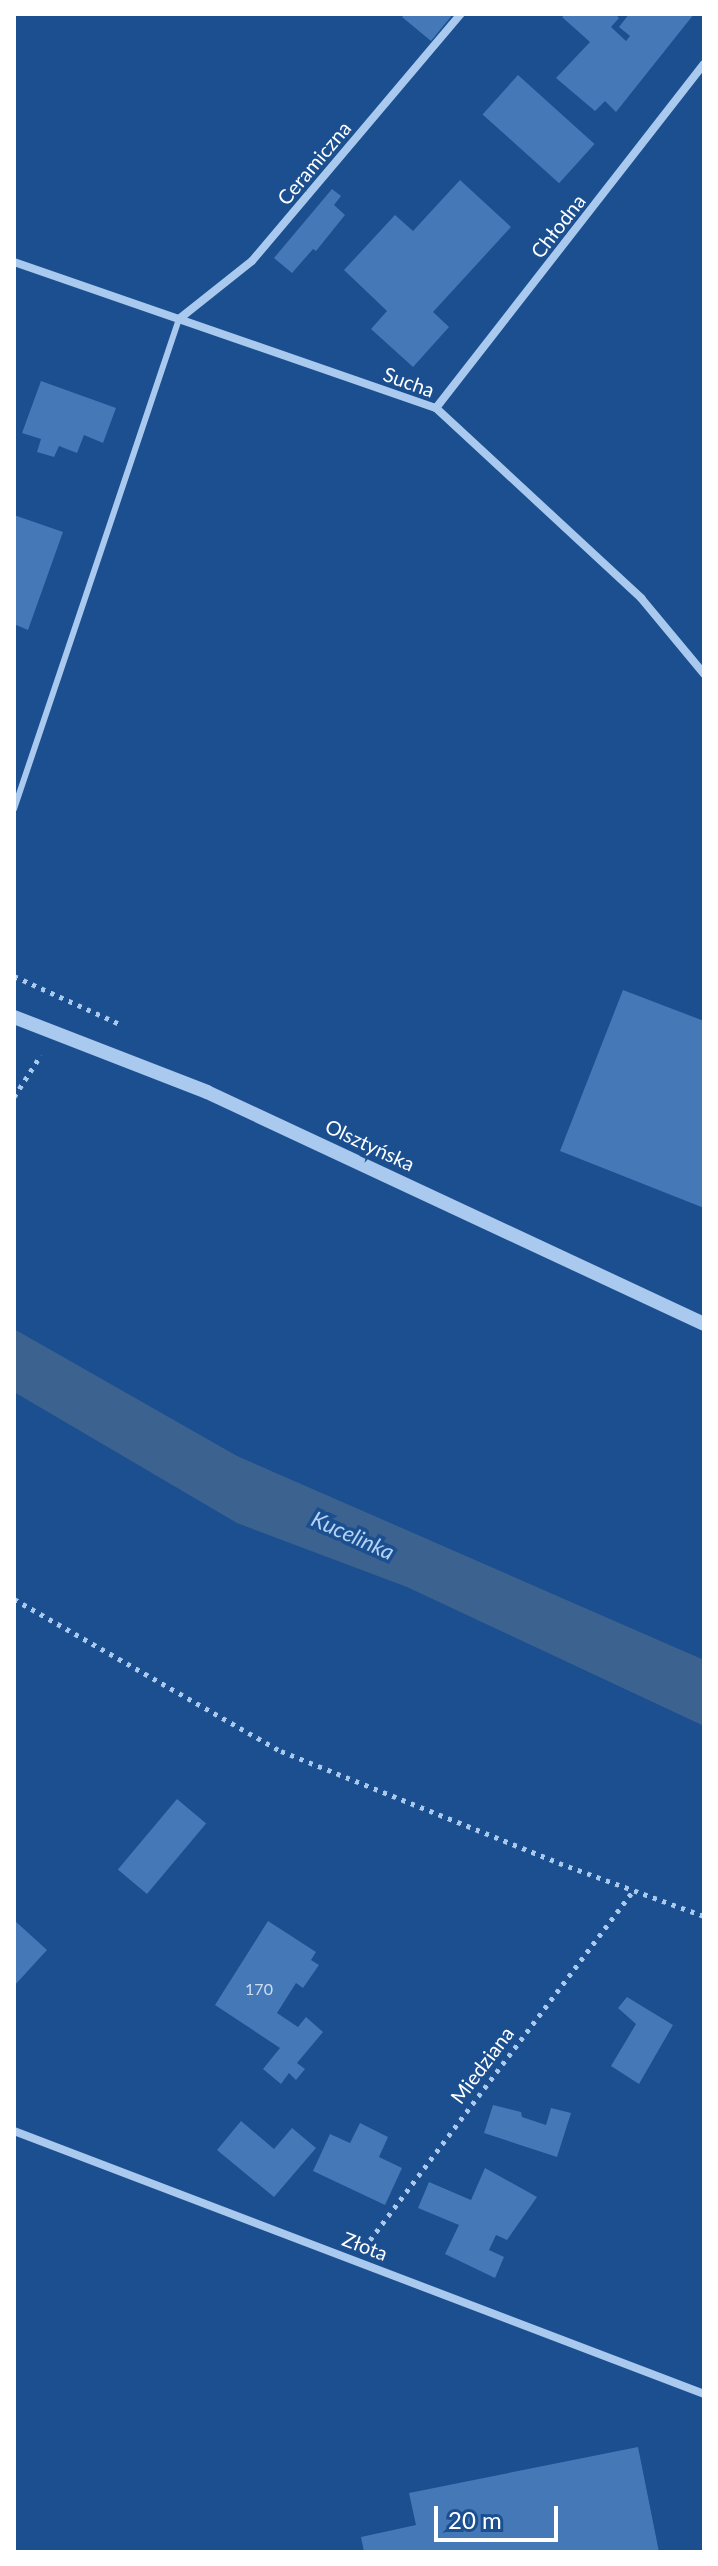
<!DOCTYPE html>
<html>
<head>
<meta charset="utf-8">
<style>
  body { margin:0 }
  #map { position:relative; width:718px; height:2566px; overflow:hidden; background:#1b4f8f; font-family:Lato,sans-serif }
  div>[style] { position:absolute }
  .water>* { inset:0; background:#3c6290 }
  .building>* { inset:0; background:#4478b7; transform-origin:0 0 }
  .path>* { height:5px; margin-top:-2.5px; transform-origin:0; background:repeating-linear-gradient(90deg,#a9c9ee 0 4px,transparent 0 10px) }
  .service>* { height:6px; margin:-3px; padding:0 3px; transform-origin:3px; border-radius:3px; background:#a9c9ee }
  .minor>* { height:8px; margin:-4px; padding:0 4px; transform-origin:4px; border-radius:4px; background:#a9c9ee }
  .tertiary>* { height:14px; margin:-7px; padding:0 7px; transform-origin:7px; border-radius:7px; background:#a9c9ee }
  span { translate:-50% -50%; white-space:nowrap; text-align:center; line-height:1.15; -webkit-text-stroke:7px #1b4f8f; paint-order:stroke }
  .number-label { font-size:16px; color:#d0dded }
  .number-label span { -webkit-text-stroke-width:0 }
  .street-label { font-size:20px; color:#fff }
  .water-label { font-size:22px; color:#b5d3f5; font-style:italic }
  .frame { position:absolute; inset:0; border:16px solid #fff; pointer-events:none }
  .scale { position:absolute; left:434px; top:2506px; width:124px; height:36px; box-sizing:border-box; border:4px solid #fff; border-top:0; padding-left:10px; font-size:24px; line-height:28px; white-space:nowrap; color:#fff; -webkit-text-stroke:6px #1b4f8f; paint-order:stroke }
</style>
</head>
<body>
<div id="map">
  <div class="water">
    <div style="clip-path:polygon(14px 1329px,237px 1456px,704px 1660px,704px 1726px,407px 1587px,237px 1523px,14px 1392px)"></div>
  </div>
  <div class="building">
    <div style="clip-path:polygon(405px 14px,453px 14px,431px 41px,402px 17px)"></div>
    <div style="clip-path:polygon(566px 14px,615px 14px,619px 18px,611px 27px,626px 41px,630px 36px,619px 27px,629px 14px,694px 14px,616px 112px,605px 101px,595px 111px,556px 78px,590px 42px,562px 17px)"></div>
    <div style="left:518px;top:75px;width:103px;height:53px;rotate:42deg"></div>
    <div style="clip-path:polygon(460px 180px,511px 227px,433px 312px,449px 327px,413px 367px,371px 329px,387px 311px,344px 270px,395px 215px,413px 231px)"></div>
    <div style="clip-path:polygon(332px 189px,341px 196px,334px 205px,345px 215px,316px 251px,313px 249px,292px 273px,274px 258px)"></div>
    <div style="clip-path:polygon(41px 381px,116px 408px,103px 443px,84px 435px,77px 453px,59px 446px,54px 457px,37px 452px,41px 439px,22px 433px)"></div>
    <div style="clip-path:polygon(14px 515px,63px 532px,28px 630px,14px 624px)"></div>
    <div style="clip-path:polygon(623px 990px,704px 1021px,704px 1208px,560px 1151px)"></div>
    <div style="left:177px;top:1799px;width:38px;height:92px;rotate:40deg"></div>
    <div style="clip-path:polygon(14px 1920px,47px 1950px,14px 1986px)"></div>
    <div style="clip-path:polygon(268px 1921px,316px 1952px,311px 1960px,319px 1965px,303px 1988px,296px 1983px,277px 2013px,298px 2027px,306px 2017px,323px 2032px,297px 2063px,305px 2069px,296px 2080px,289px 2073px,281px 2084px,263px 2069px,280px 2048px,215px 2005px)"></div>
    <div style="clip-path:polygon(627px 1997px,673px 2025px,639px 2084px,611px 2066px,636px 2024px,618px 2008px)"></div>
    <div style="clip-path:polygon(493px 2105px,521px 2112px,522px 2117px,546px 2125px,551px 2108px,571px 2113px,557px 2157px,484px 2133px)"></div>
    <div style="clip-path:polygon(241px 2121px,274px 2149px,292px 2128px,316px 2148px,274px 2197px,217px 2150px)"></div>
    <div style="clip-path:polygon(360px 2123px,388px 2137px,379px 2157px,402px 2168px,385px 2205px,313px 2171px,330px 2134px,350px 2143px)"></div>
    <div style="clip-path:polygon(485px 2168px,537px 2197px,507px 2240px,496px 2235px,489px 2250px,504px 2257px,495px 2278px,445px 2254px,459px 2225px,418px 2208px,429px 2182px,471px 2200px)"></div>
    <div style="clip-path:polygon(638px 2447px,659px 2552px,364px 2552px,361px 2537px,416px 2525px,409px 2493px)"></div>
  </div>
  <div class="path">
    <div style="left:14px;top:976px;width:119px;rotate:24.4deg"></div>
    <div style="left:14px;top:1097px;width:50px;rotate:-57.3deg"></div>
    <div style="left:14px;top:1599px;width:307px;rotate:29.7deg"></div>
    <div style="left:281px;top:1751px;width:300px;rotate:21.9deg"></div>
    <div style="left:559px;top:1863px;width:154px;rotate:20.1deg"></div>
    <div style="left:370px;top:2240px;width:438px;rotate:-53deg"></div>
  </div>
  <div class="service">
    <div style="left:14px;top:809px;width:517px;rotate:-71.39deg"></div>
  </div>
  <div class="minor">
    <div style="left:14px;top:262px;width:447px;rotate:19.1deg"></div>
    <div style="left:436px;top:408px;width:280px;rotate:42.8deg"></div>
    <div style="left:641px;top:598px;width:99px;rotate:50.3deg"></div>
    <div style="left:179px;top:319px;width:93px;rotate:-38.5deg"></div>
    <div style="left:252px;top:261px;width:324px;rotate:-49.8deg"></div>
    <div style="left:436px;top:408px;width:436px;rotate:-52.1deg"></div>
    <div style="left:14px;top:2131px;width:738px;rotate:20.86deg"></div>
  </div>
  <div class="tertiary">
    <div style="left:14px;top:1017px;width:207px;rotate:21.2deg"></div>
    <div style="left:207px;top:1092px;width:548px;rotate:25.02deg"></div>
  </div>
  <div class="number-label">
    <span style="left:259px;top:1989px">170</span>
  </div>
  <div class="street-label">
    <span style="left:314px;top:163px;rotate:-50deg">Ceramiczna</span>
    <span style="left:558px;top:226px;rotate:-52deg">Chłodna</span>
    <span style="left:409px;top:382px;rotate:20deg">Sucha</span>
    <span style="left:370px;top:1145px;rotate:25deg">Olsztyńska</span>
    <span style="left:482px;top:2065px;rotate:-53deg">Miedziana</span>
    <span style="left:365px;top:2246px;rotate:21deg">Złota</span>
  </div>
  <div class="water-label">
    <span style="left:353px;top:1535px;rotate:24deg">Kucelinka</span>
  </div>
  <div class="frame"></div>
  <div class="scale">20 m</div>
</div>
</body>
</html>
